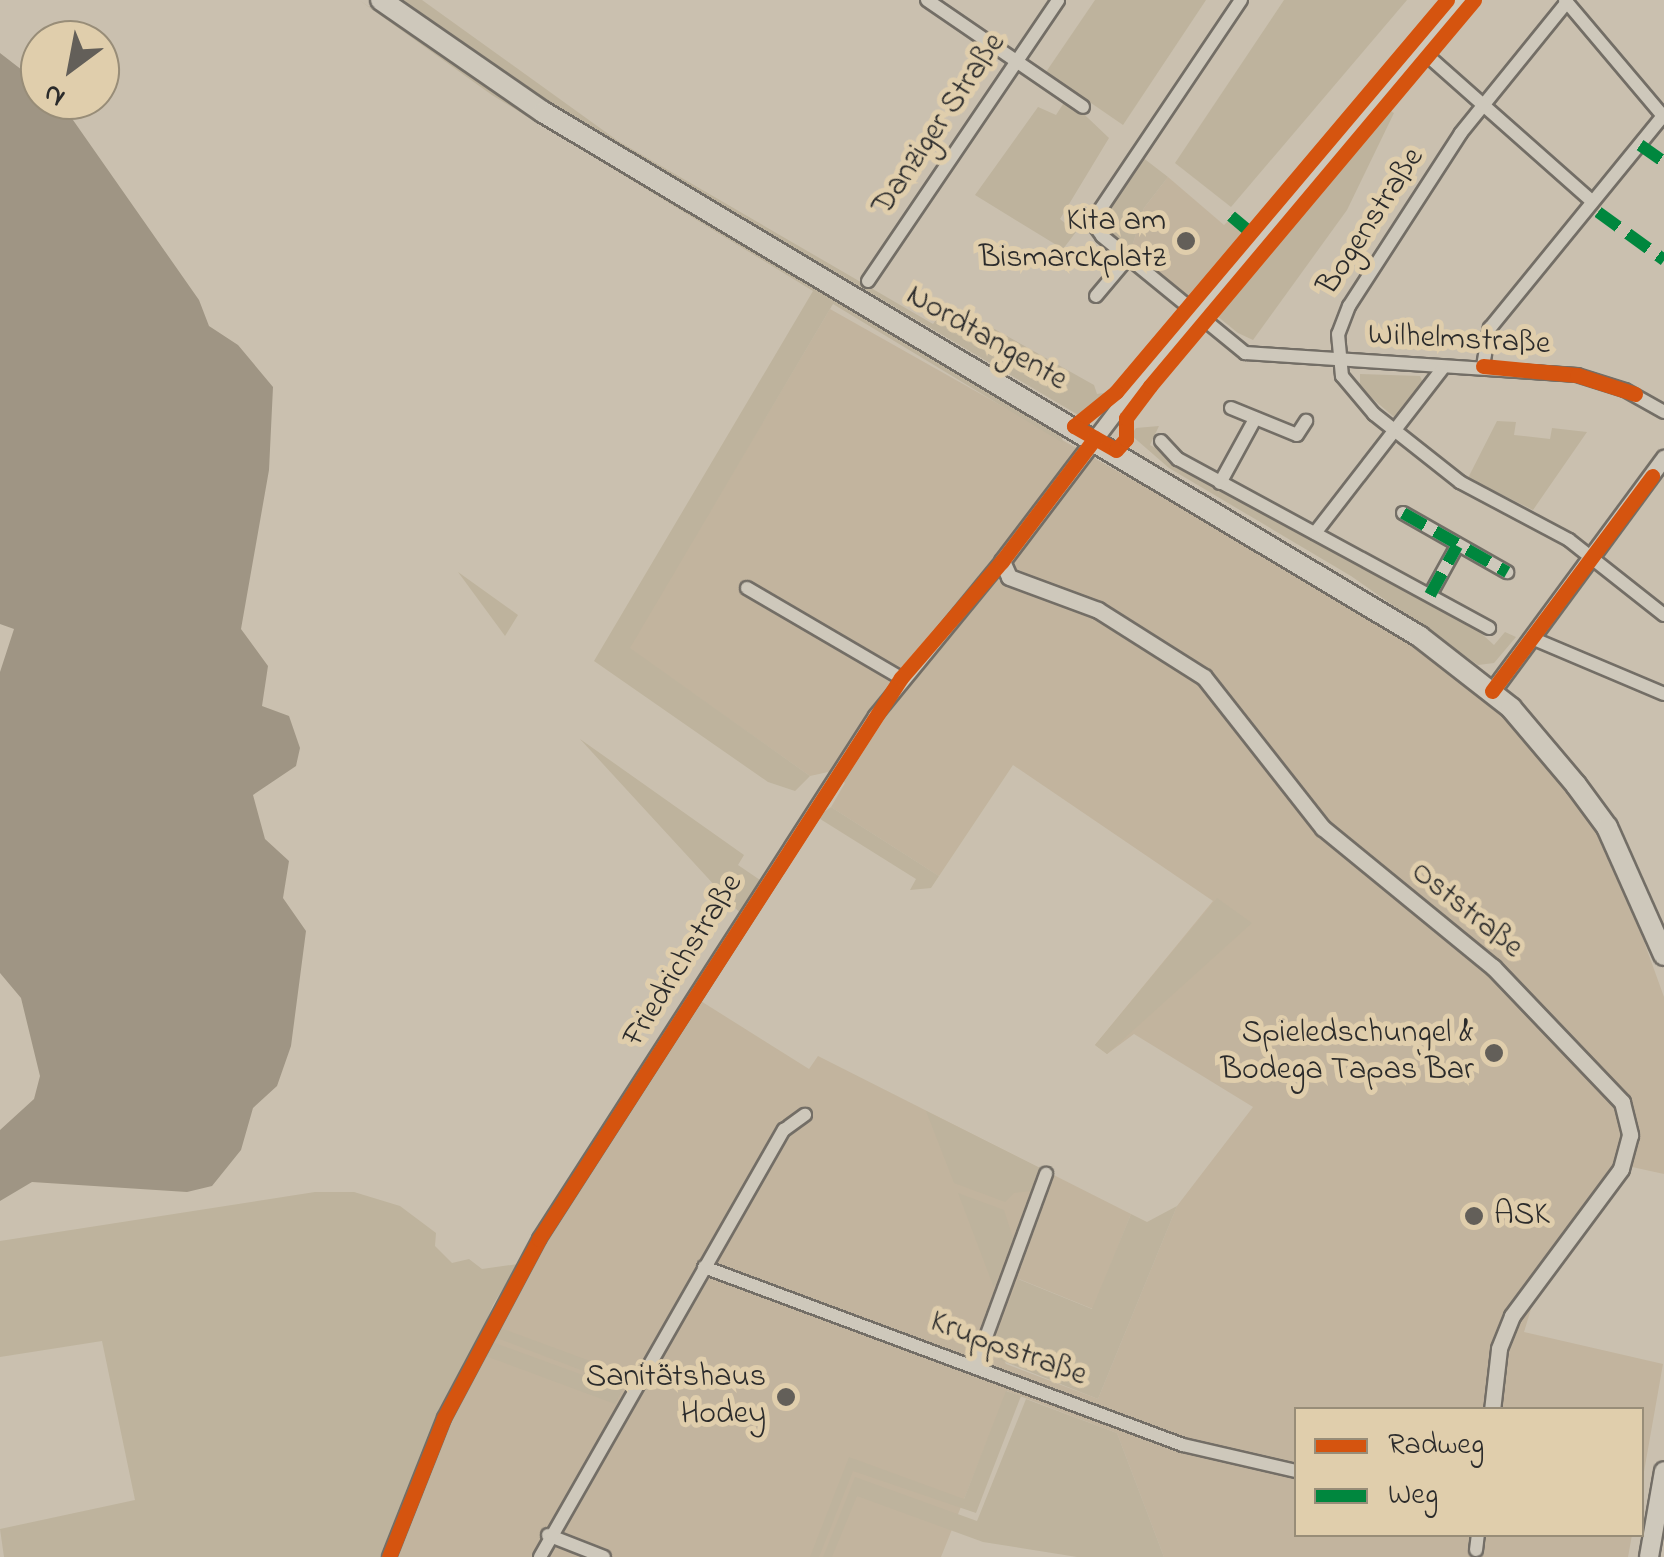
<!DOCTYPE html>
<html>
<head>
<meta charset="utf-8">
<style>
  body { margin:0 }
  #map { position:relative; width:1664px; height:1557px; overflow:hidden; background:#cac0af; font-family:"Indie Flower",sans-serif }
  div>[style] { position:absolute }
  .built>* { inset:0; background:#c2b49e }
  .green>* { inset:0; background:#beb39d }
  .water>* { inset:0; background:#9f9584 }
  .roads { filter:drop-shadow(2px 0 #736e66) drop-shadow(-2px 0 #736e66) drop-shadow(0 2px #736e66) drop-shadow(0 -2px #736e66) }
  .minor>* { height:12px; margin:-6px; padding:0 6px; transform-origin:6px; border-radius:6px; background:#cec8bb }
  .tertiary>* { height:15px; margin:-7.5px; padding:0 7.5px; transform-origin:7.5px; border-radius:7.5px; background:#cec8bb }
  .secondary>* { height:18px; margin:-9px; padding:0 9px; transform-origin:9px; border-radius:9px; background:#cec8bb }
  .primary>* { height:20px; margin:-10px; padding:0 10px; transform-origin:10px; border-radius:10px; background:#cec8bb }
  .quiet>* { height:12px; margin-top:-6px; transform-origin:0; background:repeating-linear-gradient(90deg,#00873e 0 25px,transparent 0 37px) }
  .cycleway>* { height:15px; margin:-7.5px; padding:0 7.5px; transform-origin:7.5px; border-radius:7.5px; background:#d5540f }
  .dots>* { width:28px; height:28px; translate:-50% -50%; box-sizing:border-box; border:5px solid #e0ceac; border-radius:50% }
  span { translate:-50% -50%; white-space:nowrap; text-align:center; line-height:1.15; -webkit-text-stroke:10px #e0ceac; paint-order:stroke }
  .street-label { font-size:32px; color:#2b2b2b }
  .poi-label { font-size:32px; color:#2b2b2b }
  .right { translate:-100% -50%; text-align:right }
  .left { translate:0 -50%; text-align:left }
  .legend { position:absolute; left:1294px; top:1407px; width:350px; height:130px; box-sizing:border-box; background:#e0ceac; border:2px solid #988d78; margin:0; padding:12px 18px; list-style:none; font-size:30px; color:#2b2b2b }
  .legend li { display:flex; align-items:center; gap:20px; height:50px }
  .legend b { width:50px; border:2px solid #988d78 }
  .north { position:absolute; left:20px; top:20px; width:100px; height:100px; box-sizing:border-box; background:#e0ceac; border:2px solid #988d78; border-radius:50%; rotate:212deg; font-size:28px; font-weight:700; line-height:40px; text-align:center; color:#2b2b2b }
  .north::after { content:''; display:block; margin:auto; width:35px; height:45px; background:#635f59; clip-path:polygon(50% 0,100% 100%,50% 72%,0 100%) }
</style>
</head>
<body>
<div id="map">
  <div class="built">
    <div style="clip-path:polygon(1168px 177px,1224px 225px,1230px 219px,1245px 232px,1190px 298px,1131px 250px,1144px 208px)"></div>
    <div style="clip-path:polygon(830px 309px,1415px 639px,1491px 698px,1559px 769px,1610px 847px,1664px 997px,1664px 1174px,1632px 1167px,1534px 1299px,1524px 1332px,1663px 1364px,1642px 1483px,1642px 1410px,1296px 1410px,1296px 1534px,1632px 1535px,1628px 1557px,1164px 1557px,1117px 1433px,1007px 1391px,941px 1557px,389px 1557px,484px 1336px,696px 998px,809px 1069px,818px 1056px,1131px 1214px,1093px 1309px,1019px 1279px,995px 1344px,1006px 1364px,1098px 1399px,1177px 1206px,1253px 1107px,1134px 1034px,1107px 1054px,1095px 1045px,1213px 901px,1013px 765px,939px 876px,831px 807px,845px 783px,828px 772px,810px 776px,629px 648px)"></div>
  </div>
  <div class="green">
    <div style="clip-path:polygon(359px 0,534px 118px,1061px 433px,1063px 443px,833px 304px,630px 648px,810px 776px,795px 791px,768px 782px,594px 661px,813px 291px,492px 95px)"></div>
    <div style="clip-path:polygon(396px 0,422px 0,618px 141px,933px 324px,946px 307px,955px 307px,1094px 385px,1097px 394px,1116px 391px,1080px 416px,529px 92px)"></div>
    <div style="clip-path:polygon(1095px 0,1206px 0,1123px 125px,1046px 72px)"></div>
    <div style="clip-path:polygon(1284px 0,1407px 0,1231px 207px,1175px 163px)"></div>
    <div style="clip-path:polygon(1067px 98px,1109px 138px,1060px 219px,1076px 232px,1063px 249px,975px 195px,1038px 107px,1056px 115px)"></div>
    <div style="clip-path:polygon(1389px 110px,1394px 113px,1347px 210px,1253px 340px,1238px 333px,1217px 316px,1219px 310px)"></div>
    <div style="clip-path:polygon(1142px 157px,1168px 177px,1144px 208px,1131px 250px,1100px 224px)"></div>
    <div style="clip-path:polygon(1360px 374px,1420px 376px,1424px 385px,1394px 417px,1360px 388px)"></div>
    <div style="clip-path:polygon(1497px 421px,1516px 422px,1514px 435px,1550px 439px,1552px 428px,1587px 432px,1533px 510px,1468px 478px)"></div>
    <div style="clip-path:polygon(1159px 426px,1150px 445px,1461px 615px,1494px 645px,1505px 632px,1516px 637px,1494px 663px,1478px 665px,1351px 576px,1169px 468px,1131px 435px,1136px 428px)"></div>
    <div style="clip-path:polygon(458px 572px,518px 615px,505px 636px)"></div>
    <div style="clip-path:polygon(580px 739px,744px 855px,738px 865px,760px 880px,740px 913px)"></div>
    <div style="clip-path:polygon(831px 807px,939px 876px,931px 888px,910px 890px,916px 879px,817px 817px)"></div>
    <div style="clip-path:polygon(1217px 898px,1252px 923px,1107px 1054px,1095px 1045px)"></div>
    <div style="clip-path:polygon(926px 1111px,1040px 1168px,1031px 1191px,1014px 1193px,1005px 1202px,954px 1183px)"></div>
    <div style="clip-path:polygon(315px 1192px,354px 1192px,400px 1206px,436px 1233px,435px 1246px,452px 1263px,469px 1259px,482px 1269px,518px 1264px,493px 1305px,389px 1557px,4px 1557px,0 1529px,135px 1500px,102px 1341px,0 1357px,0 1241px)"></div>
    <div style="clip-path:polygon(958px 1193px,1004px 1210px,1013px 1238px,994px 1288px)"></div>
    <div style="clip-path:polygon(1177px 1206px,1098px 1399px,998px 1359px,995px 1340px,1018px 1279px,1092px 1309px,1131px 1214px,1147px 1222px)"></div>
    <div style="clip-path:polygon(498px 1327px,631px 1376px,623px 1386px,494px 1337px)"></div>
    <div style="clip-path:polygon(492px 1342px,621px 1389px,622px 1391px,615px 1404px,483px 1355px)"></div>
    <div style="clip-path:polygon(1006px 1391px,1021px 1396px,976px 1513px,853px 1471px,819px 1557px,810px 1557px,849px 1457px,964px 1499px)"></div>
    <div style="clip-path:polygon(1026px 1399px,1117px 1433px,1164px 1557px,1077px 1557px,983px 1542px,857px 1496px,832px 1557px,823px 1557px,855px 1477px,977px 1521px)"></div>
  </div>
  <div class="water">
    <div style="clip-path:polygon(0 53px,40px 84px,40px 100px,59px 100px,199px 300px,209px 326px,238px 345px,273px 387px,269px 470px,241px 629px,268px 666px,262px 706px,289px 716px,300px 748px,296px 766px,253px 795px,265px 839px,289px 861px,283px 898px,306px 931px,291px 1046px,277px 1086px,253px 1108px,241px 1150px,212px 1186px,187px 1192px,32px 1182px,0 1201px,0 1130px,34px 1099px,40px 1076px,21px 998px,0 973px,0 672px,14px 629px,0 624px)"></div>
  </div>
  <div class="roads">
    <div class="minor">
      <div style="left:927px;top:0;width:189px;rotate:34.4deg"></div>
      <div style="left:1241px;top:0;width:267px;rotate:123.9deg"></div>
      <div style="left:1092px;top:222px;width:17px;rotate:54deg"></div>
      <div style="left:1102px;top:236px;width:185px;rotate:39.3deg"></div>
      <div style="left:1245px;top:353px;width:333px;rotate:3.8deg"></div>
      <div style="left:1577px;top:375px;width:50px;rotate:17.4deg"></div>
      <div style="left:1625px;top:390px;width:45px;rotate:29.4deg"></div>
      <div style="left:1565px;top:0;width:152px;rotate:49.8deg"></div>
      <div style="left:1567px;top:2px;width:169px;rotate:129deg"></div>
      <div style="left:1461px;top:133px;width:206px;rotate:122.9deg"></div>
      <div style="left:1349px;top:306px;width:30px;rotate:111deg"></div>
      <div style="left:1338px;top:334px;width:42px;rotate:84.6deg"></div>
      <div style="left:1342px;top:376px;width:50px;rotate:49.9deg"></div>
      <div style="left:1374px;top:414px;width:110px;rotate:38.3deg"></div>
      <div style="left:1460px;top:482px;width:123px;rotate:28deg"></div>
      <div style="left:1569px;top:540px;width:121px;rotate:38.3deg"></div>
      <div style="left:1420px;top:49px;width:230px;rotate:41.5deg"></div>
      <div style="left:868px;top:281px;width:339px;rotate:-55.9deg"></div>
      <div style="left:1096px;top:296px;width:50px;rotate:-49.9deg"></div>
      <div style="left:1483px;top:366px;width:39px;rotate:-80deg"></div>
      <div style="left:1490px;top:328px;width:275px;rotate:-50.8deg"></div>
      <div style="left:1231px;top:408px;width:71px;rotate:22.2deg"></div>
      <div style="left:1297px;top:435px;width:17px;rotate:-57deg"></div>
      <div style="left:1161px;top:441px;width:25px;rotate:47deg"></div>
      <div style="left:1178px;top:459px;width:354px;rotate:28.5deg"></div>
      <div style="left:1220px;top:483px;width:71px;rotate:-61.3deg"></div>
      <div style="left:1403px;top:513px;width:120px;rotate:29.6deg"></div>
      <div style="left:1315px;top:533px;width:207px;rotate:-52.2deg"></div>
      <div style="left:747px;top:588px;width:178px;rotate:30.3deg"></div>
      <div style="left:1430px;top:595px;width:56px;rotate:-61.1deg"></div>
      <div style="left:1534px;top:639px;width:141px;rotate:22.9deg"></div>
      <div style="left:704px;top:1267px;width:511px;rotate:20.39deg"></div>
      <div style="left:1183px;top:1445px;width:116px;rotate:13deg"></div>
      <div style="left:975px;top:1367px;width:206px;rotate:-69.8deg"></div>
      <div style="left:548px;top:1535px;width:60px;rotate:21.4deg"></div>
      <div style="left:1476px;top:1550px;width:16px;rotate:-83deg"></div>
      <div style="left:389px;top:1557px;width:149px;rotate:-68.4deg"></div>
      <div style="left:444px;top:1418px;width:203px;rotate:-62deg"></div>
      <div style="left:539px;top:1239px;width:622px;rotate:-57.28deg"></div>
      <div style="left:875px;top:716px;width:200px;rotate:-50.7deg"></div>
      <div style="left:540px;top:1557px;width:492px;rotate:-60.3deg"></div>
      <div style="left:784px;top:1130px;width:26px;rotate:-36deg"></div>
    </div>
    <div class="tertiary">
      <div style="left:1461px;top:0;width:532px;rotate:130.04deg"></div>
      <div style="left:1119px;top:407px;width:193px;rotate:127.2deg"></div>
      <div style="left:1002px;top:561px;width:17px;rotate:66deg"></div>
      <div style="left:1009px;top:577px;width:95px;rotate:20.3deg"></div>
      <div style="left:1098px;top:610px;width:125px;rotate:32.3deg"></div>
      <div style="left:1204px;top:677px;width:192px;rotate:51.8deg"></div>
      <div style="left:1323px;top:828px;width:220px;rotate:39.3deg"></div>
      <div style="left:1493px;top:967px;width:187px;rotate:46.3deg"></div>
      <div style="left:1622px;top:1102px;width:34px;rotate:76deg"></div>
      <div style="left:1630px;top:1135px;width:35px;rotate:105deg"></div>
      <div style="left:1621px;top:1169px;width:183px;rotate:126.6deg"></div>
      <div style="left:1512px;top:1316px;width:35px;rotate:112deg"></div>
      <div style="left:1499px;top:1349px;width:61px;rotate:96.5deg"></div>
      <div style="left:1492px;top:691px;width:290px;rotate:-53.6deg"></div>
    </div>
    <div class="secondary">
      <div style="left:1649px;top:1557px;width:87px;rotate:-80.1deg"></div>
    </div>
    <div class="primary">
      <div style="left:381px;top:0;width:197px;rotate:34.7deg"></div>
      <div style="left:543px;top:112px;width:1021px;rotate:30.89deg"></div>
      <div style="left:1419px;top:636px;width:117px;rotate:38deg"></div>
      <div style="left:1511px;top:708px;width:101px;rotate:49.8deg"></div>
      <div style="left:1576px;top:785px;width:52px;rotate:53.6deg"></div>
      <div style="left:1607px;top:827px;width:140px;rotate:66deg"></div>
    </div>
  </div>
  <div class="quiet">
    <div style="left:1640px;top:145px;width:29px;rotate:35deg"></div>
    <div style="left:1598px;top:212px;width:82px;rotate:36deg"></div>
    <div style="left:1231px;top:216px;width:23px;rotate:40deg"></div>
    <div style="left:1403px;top:513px;width:120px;rotate:29.6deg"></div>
    <div style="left:1430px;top:595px;width:56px;rotate:-61.1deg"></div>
  </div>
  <div class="cycleway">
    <div style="left:1447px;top:0;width:513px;rotate:130.18deg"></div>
    <div style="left:1116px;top:392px;width:54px;rotate:141deg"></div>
    <div style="left:1074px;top:426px;width:48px;rotate:29.7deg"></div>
    <div style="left:1116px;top:450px;width:15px;rotate:-48deg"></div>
    <div style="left:1126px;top:439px;width:21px;rotate:-90deg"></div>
    <div style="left:1126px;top:418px;width:40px;rotate:-53deg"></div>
    <div style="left:1150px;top:386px;width:504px;rotate:-49.99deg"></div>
    <div style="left:1483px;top:366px;width:94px;rotate:5.5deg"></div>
    <div style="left:1577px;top:375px;width:61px;rotate:18.1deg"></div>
    <div style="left:1492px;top:691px;width:268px;rotate:-53.3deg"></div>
    <div style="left:389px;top:1557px;width:149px;rotate:-68.4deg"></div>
    <div style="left:444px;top:1418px;width:203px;rotate:-62deg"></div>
    <div style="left:539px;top:1239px;width:668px;rotate:-57.17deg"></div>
    <div style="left:901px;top:678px;width:155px;rotate:-49.2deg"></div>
    <div style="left:1002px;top:561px;width:154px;rotate:-52.9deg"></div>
  </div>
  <div class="dots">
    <div style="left:1186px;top:241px;background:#635f59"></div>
    <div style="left:1494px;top:1053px;background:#635f59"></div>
    <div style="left:1474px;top:1216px;background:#635f59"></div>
    <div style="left:786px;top:1397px;background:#635f59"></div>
  </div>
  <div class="street-label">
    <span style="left:940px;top:125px;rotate:-56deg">Danziger Straße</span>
    <span style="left:1372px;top:222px;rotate:-57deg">Bogenstraße</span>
    <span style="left:986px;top:339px;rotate:30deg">Nordtangente</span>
    <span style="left:1459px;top:341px;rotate:3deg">Wilhelmstraße</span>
    <span style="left:1466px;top:911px;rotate:39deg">Oststraße</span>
    <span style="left:684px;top:961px;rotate:-58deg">Friedrichstraße</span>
    <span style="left:1008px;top:1350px;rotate:20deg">Kruppstraße</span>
  </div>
  <div class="poi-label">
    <span class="right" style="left:1166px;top:241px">Kita am<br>Bismarckplatz</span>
    <span class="right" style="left:1474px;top:1053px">Spieledschungel &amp;<br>Bodega Tapas Bar</span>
    <span class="left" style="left:1494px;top:1216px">ASK</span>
    <span class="right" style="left:766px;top:1397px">Sanitätshaus<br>Hodey</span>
  </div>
  <ul class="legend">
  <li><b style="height:12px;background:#d5540f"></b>Radweg</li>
  <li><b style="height:12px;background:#00873e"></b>Weg</li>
  </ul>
  <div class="north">N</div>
</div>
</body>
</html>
